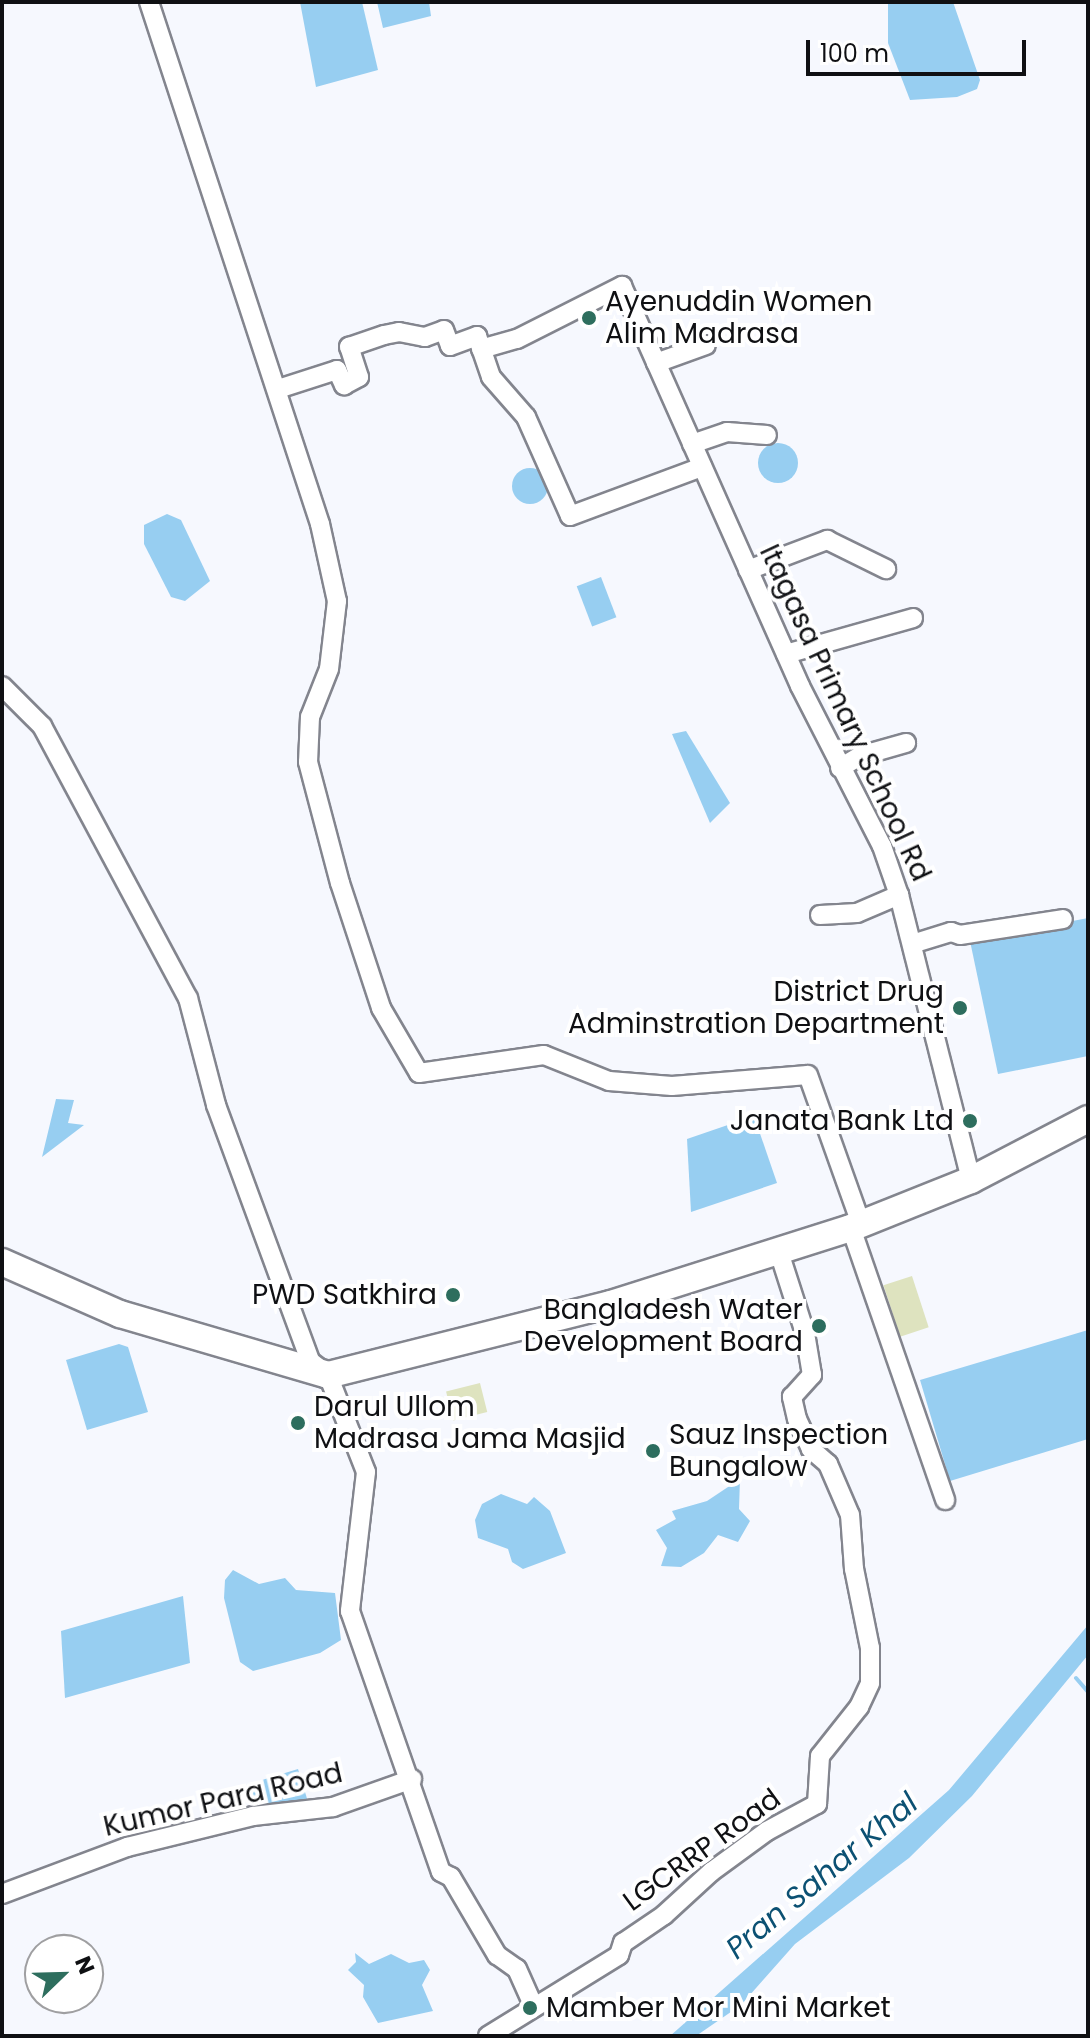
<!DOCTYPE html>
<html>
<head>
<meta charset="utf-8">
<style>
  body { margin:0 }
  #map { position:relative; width:1090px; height:2038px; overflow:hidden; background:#f6f8fe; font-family:Poppins,sans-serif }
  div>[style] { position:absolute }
  .green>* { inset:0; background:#dee3bf; transform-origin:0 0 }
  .water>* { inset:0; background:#97cef1; transform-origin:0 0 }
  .round { border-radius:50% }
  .stream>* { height:4px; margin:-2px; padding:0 2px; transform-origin:2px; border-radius:2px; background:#97cef1 }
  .roads { filter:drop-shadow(2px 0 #83858e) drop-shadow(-2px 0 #83858e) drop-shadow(0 2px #83858e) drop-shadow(0 -2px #83858e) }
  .minor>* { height:18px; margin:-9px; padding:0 9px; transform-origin:9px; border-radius:9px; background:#fff }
  .highway>* { height:26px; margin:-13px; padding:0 13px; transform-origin:13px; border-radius:13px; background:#fff }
  .dots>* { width:22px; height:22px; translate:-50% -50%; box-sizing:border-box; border:4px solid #fff; border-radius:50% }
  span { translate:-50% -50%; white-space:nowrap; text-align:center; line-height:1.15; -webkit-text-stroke:8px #fff; paint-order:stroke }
  .poi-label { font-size:28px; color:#0f1013 }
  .left { translate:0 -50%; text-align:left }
  .right { translate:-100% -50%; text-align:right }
  .street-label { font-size:28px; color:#0f1013 }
  .water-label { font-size:30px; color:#0c5173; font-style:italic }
  .frame { position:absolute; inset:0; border:4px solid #0f1013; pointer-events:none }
  .north { position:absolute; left:24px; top:1934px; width:80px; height:80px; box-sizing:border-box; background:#fff; border:2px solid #9f9fa1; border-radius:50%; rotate:67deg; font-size:22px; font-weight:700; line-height:32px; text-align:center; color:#0f1013 }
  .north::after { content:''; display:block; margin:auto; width:28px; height:36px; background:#2e6e5e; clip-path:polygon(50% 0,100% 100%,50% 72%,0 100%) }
  .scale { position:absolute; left:806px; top:40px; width:220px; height:36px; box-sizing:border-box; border:4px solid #0f1013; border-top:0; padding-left:10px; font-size:24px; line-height:28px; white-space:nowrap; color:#0f1013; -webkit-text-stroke:6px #fff; paint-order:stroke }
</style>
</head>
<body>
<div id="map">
  <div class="green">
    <div style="left:912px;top:1276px;width:54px;height:30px;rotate:72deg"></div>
    <div style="left:480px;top:1383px;width:30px;height:35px;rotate:76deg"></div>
  </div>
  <div class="water">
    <div style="clip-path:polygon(300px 2px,362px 2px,378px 70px,316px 87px)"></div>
    <div style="clip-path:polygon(377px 2px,429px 2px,431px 16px,383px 28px)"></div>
    <div style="clip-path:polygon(888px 2px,953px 2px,980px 80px,977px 89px,957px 97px,910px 100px,888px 43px)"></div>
    <div class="round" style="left:758px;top:443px;width:40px;height:40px"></div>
    <div class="round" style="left:512px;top:468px;width:36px;height:36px"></div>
    <div style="clip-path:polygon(167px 514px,181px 520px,210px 581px,185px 601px,171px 597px,144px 544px,144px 525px)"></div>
    <div style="left:601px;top:577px;width:43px;height:26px;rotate:69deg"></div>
    <div style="clip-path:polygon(686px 731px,730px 803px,710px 823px,672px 734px)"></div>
    <div style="clip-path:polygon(1088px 918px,1088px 1056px,998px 1074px,970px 941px)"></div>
    <div style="clip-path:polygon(56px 1099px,74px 1100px,68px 1123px,84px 1125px,42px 1157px)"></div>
    <div style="clip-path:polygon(754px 1116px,777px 1183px,691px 1212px,687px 1139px)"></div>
    <div style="clip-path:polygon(1088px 1330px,1088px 1439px,950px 1481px,920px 1380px)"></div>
    <div style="clip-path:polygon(119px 1344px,128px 1347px,148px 1412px,87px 1430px,66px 1360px)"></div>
    <div style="clip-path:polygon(740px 1479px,739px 1509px,750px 1521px,738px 1542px,718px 1535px,704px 1553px,681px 1567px,661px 1566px,667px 1548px,656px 1530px,676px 1519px,672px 1511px,707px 1501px)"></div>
    <div style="clip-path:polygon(501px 1494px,527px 1504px,534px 1497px,550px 1511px,566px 1553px,523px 1569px,512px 1562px,508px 1549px,478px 1538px,475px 1520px,482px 1504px)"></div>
    <div style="clip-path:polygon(233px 1570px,259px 1584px,285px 1578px,296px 1590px,335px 1593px,341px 1640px,320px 1653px,253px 1671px,240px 1662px,224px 1598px,225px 1580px)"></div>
    <div style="clip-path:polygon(183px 1596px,190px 1663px,65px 1698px,61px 1631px)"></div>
    <div style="clip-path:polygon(1088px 1625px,1088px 1655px,972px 1796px,909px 1858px,795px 1944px,741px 2005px,696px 2036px,670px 2036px,949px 1790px)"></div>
    <div style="left:298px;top:1769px;width:31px;height:55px;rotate:73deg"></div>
    <div style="clip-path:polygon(355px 1953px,369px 1964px,391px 1954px,409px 1963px,424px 1960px,430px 1970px,422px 1985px,433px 2011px,378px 2023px,363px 1997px,364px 1985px,348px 1970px,356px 1962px)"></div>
  </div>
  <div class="stream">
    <div style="left:1076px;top:1678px;width:18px;rotate:49deg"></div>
  </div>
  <div class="roads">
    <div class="minor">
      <div style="left:149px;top:2px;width:549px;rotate:71.86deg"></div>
      <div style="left:320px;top:524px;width:79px;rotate:77.6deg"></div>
      <div style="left:337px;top:601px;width:68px;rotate:96.7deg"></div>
      <div style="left:329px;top:669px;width:52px;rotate:111.6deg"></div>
      <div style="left:310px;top:717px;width:45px;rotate:92.5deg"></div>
      <div style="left:308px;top:762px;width:125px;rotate:75.2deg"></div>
      <div style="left:340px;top:883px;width:132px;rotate:71.8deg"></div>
      <div style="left:381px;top:1008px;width:75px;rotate:59.7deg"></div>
      <div style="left:419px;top:1073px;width:126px;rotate:-8.2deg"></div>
      <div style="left:544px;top:1055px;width:70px;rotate:21.8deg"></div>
      <div style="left:609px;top:1081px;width:63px;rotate:4.5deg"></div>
      <div style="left:672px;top:1086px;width:136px;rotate:-4.6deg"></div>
      <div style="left:808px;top:1075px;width:158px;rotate:70.4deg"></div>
      <div style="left:481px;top:349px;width:37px;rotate:-16deg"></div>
      <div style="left:517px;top:339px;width:118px;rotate:-26.8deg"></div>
      <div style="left:622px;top:286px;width:438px;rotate:66deg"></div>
      <div style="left:800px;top:686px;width:180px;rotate:62.9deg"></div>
      <div style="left:882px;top:846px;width:52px;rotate:70.9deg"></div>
      <div style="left:899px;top:895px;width:294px;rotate:75.8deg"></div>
      <div style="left:656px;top:363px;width:53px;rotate:-19.8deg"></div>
      <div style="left:278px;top:389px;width:62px;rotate:-17.9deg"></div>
      <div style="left:337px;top:370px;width:17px;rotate:65deg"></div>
      <div style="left:344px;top:385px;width:17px;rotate:-28deg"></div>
      <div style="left:359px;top:377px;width:32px;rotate:-108deg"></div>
      <div style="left:349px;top:347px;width:37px;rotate:-19deg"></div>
      <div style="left:384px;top:335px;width:15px;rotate:-11deg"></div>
      <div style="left:399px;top:332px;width:26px;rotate:11deg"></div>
      <div style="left:425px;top:337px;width:20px;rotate:-20deg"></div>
      <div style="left:444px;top:330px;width:17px;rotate:69deg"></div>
      <div style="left:450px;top:346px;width:29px;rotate:-20deg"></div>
      <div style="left:477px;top:336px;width:43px;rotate:71.1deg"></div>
      <div style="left:491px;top:377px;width:53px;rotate:48.8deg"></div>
      <div style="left:526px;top:417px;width:108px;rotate:66deg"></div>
      <div style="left:570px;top:516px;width:141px;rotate:-20.4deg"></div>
      <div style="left:692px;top:444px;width:37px;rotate:-19deg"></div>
      <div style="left:727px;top:432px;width:40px;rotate:4.3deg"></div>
      <div style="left:748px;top:570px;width:85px;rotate:-20.8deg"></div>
      <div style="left:827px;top:540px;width:66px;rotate:26.2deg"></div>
      <div style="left:786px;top:654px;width:132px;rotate:-15.8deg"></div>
      <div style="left:2px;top:686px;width:57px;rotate:45deg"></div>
      <div style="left:42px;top:726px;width:309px;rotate:61.8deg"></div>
      <div style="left:188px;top:998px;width:111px;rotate:75.3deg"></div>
      <div style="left:216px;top:1105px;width:273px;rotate:69.8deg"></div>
      <div style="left:310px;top:1361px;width:23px;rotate:38deg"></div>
      <div style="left:328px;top:1375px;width:104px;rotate:68.6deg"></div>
      <div style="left:366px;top:1472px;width:140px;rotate:96.6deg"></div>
      <div style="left:350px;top:1611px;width:276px;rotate:70.8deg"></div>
      <div style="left:441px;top:1872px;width:11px;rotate:27deg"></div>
      <div style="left:451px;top:1877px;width:91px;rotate:59.5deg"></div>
      <div style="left:497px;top:1955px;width:24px;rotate:35deg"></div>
      <div style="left:517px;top:1969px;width:42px;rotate:65.9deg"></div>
      <div style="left:840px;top:768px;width:23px;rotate:-31deg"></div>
      <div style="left:860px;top:756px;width:48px;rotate:-15.8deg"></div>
      <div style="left:820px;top:915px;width:37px;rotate:-3deg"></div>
      <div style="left:857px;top:913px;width:46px;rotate:-23.2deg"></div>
      <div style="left:912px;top:944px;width:41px;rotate:-17.1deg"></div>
      <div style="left:951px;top:932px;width:9px;rotate:18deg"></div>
      <div style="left:960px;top:935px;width:104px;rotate:-8.8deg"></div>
      <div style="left:851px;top:1228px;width:288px;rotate:70.9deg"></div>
      <div style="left:2px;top:1894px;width:134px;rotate:-20.6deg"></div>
      <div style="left:127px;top:1847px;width:130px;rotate:-13.8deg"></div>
      <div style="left:253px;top:1816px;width:81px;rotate:-6.4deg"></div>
      <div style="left:333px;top:1807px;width:84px;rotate:-19.5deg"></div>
      <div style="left:488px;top:2036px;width:154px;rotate:-31.7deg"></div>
      <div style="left:619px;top:1955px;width:13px;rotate:-72deg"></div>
      <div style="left:623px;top:1943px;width:50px;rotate:-34.3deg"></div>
      <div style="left:664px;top:1915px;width:64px;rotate:-42.5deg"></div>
      <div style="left:711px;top:1872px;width:69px;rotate:-36.2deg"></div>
      <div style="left:767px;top:1831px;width:57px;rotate:-28.4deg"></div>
      <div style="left:817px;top:1804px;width:48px;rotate:-86.4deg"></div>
      <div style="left:820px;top:1756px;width:63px;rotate:-51.5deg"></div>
      <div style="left:859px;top:1707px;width:26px;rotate:-65deg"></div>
      <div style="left:870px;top:1683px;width:35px;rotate:-90deg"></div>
      <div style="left:870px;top:1648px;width:81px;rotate:-101.4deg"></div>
      <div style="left:854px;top:1569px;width:54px;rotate:-94.2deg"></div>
      <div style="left:850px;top:1515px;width:56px;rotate:-113.3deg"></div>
      <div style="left:828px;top:1464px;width:23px;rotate:-139deg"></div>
      <div style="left:811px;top:1449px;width:33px;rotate:-115deg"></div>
      <div style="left:797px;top:1419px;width:23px;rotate:-103deg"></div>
      <div style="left:792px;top:1397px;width:30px;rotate:-48deg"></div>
      <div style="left:812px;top:1375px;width:43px;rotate:-99.5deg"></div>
      <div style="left:805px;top:1333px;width:85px;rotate:-107.8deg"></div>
    </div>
    <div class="highway">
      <div style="left:2px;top:1262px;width:129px;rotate:23.8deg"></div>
      <div style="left:120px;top:1314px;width:217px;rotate:16.3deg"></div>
      <div style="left:328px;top:1375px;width:292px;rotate:-14.1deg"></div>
      <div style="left:611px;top:1304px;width:252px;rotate:-17.6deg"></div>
      <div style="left:851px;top:1228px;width:129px;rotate:-21.8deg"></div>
      <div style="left:971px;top:1180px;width:132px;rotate:-27.5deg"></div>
    </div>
  </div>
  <div class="dots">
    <div style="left:589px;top:318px;background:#2e6e5e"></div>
    <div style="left:960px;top:1008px;background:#2e6e5e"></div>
    <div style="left:970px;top:1121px;background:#2e6e5e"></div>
    <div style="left:453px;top:1295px;background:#2e6e5e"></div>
    <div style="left:819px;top:1326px;background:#2e6e5e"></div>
    <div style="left:298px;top:1423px;background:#2e6e5e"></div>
    <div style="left:653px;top:1451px;background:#2e6e5e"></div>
    <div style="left:530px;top:2008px;background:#2e6e5e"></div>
  </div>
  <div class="poi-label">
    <span class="left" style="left:605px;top:318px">Ayenuddin Women<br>Alim Madrasa</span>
    <span class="right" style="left:944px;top:1008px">District Drug<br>Adminstration Department</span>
    <span class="right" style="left:954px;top:1121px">Janata Bank Ltd</span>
    <span class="right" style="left:437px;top:1295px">PWD Satkhira</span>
    <span class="right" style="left:803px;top:1326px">Bangladesh Water<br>Development Board</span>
    <span class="left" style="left:314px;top:1423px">Darul Ullom<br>Madrasa Jama Masjid</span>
    <span class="left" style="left:669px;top:1451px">Sauz Inspection<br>Bungalow</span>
    <span class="left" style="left:546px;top:2008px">Mamber Mor Mini Market</span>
  </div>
  <div class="street-label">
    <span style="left:845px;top:713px;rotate:65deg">Itagasa Primary School Rd</span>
    <span style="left:223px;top:1800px;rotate:-13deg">Kumor Para Road</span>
    <span style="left:702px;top:1850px;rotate:-36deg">LGCRRP Road</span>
  </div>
  <div class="water-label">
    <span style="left:822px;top:1876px;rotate:-40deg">Pran Sahar Khal</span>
  </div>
  <div class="frame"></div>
  <div class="north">N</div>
  <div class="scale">100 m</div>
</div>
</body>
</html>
